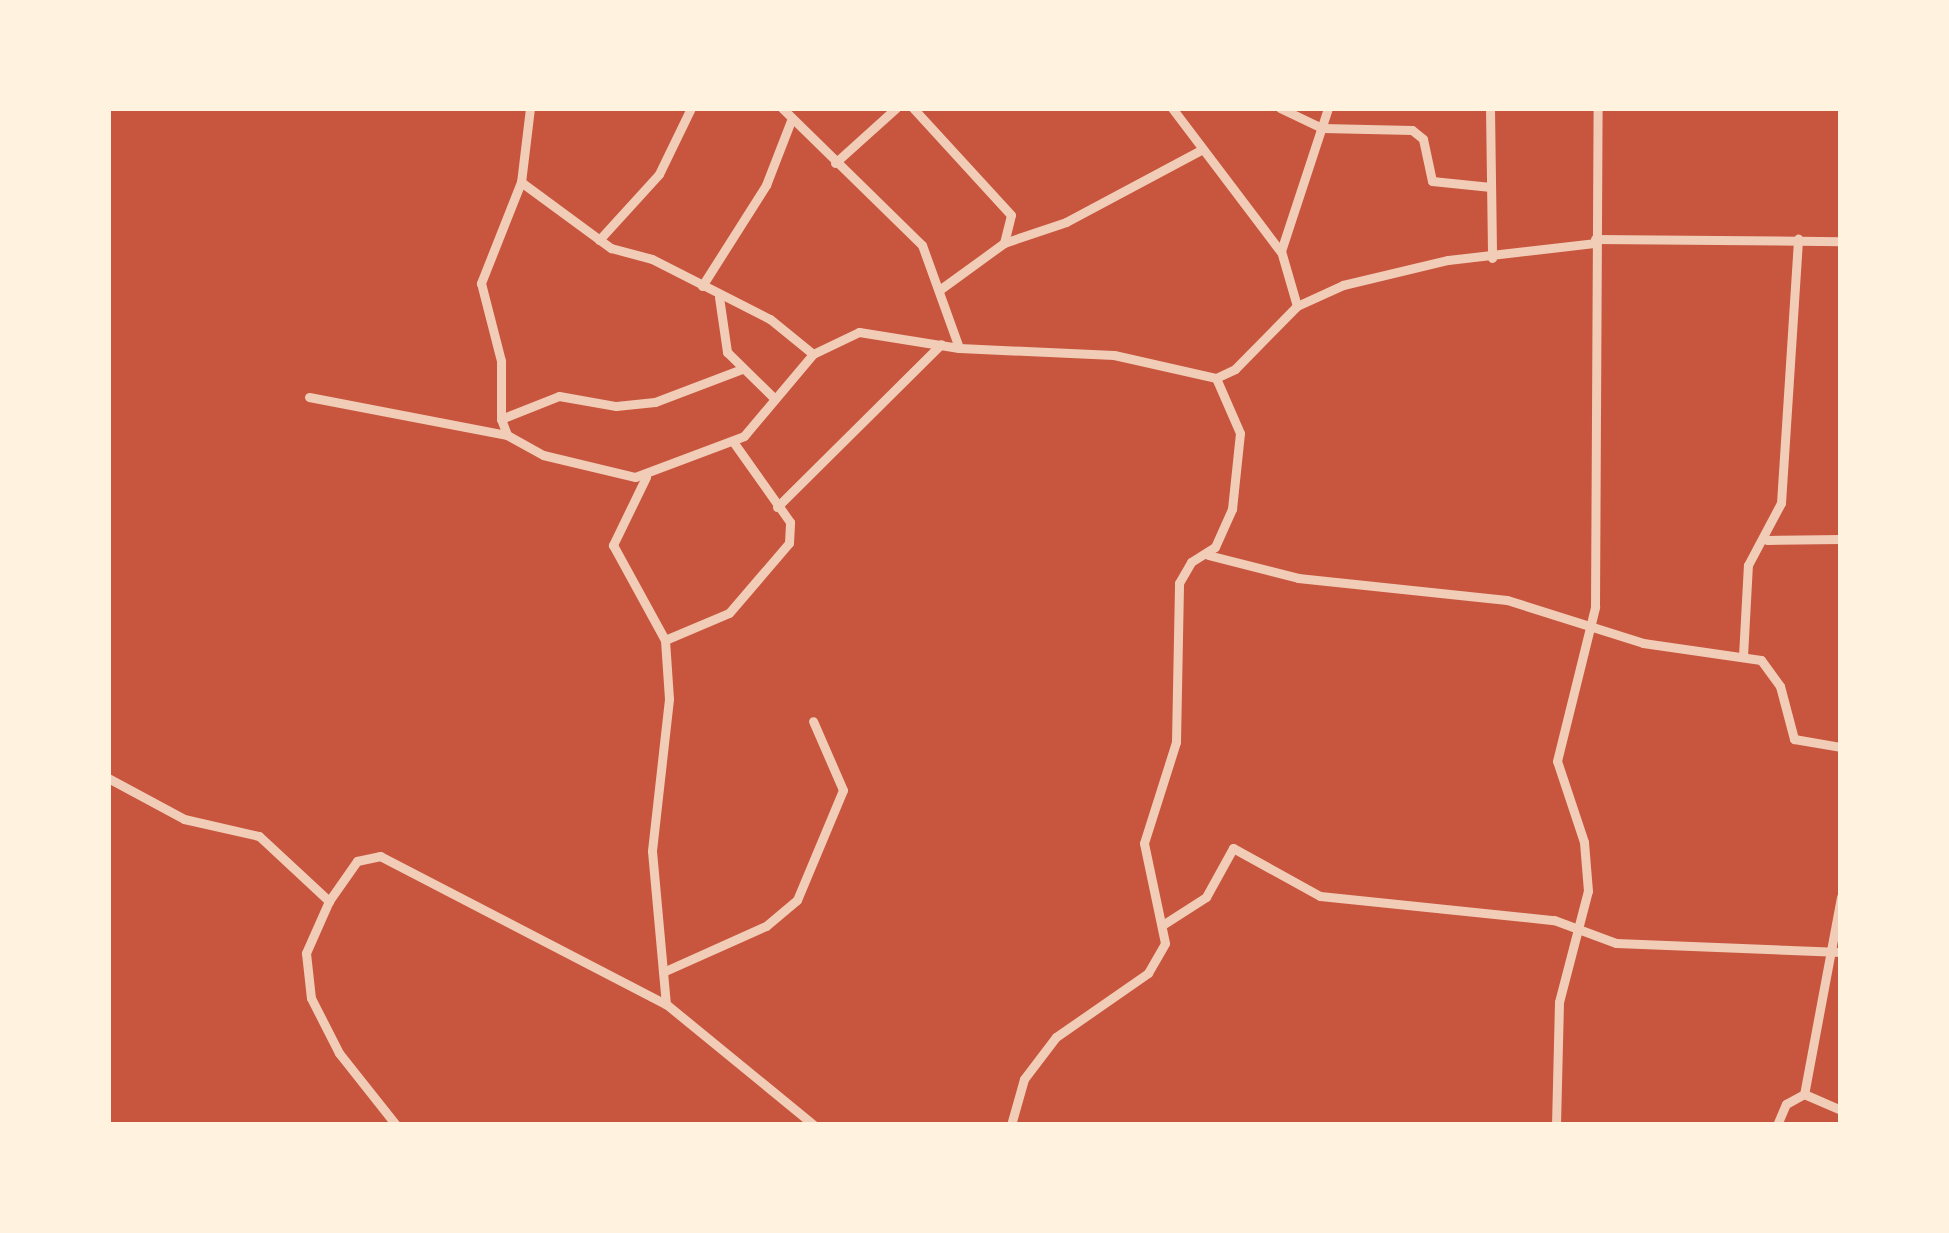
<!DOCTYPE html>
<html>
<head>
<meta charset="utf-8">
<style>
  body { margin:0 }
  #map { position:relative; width:1949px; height:1233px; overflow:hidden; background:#c8553d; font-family:"Fira Sans",sans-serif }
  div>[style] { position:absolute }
  .minor>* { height:9px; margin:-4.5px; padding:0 4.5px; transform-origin:4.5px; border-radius:4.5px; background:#f1ccb7 }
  span { translate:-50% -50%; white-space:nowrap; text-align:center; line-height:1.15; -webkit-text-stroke:12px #fff3e0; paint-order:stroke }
  .frame { position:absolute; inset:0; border:111px solid #fff3e0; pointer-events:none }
</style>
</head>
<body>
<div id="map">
  <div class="minor">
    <div style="left:530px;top:108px;width:75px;rotate:96.9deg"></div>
    <div style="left:521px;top:182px;width:109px;rotate:111.6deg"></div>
    <div style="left:481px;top:283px;width:81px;rotate:75.6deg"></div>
    <div style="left:501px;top:361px;width:58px;rotate:90deg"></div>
    <div style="left:501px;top:419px;width:17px;rotate:69deg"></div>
    <div style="left:507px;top:435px;width:41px;rotate:29.1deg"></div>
    <div style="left:543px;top:455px;width:95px;rotate:13.4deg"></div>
    <div style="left:635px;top:477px;width:116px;rotate:-20.6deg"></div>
    <div style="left:744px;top:436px;width:107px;rotate:-49.9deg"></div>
    <div style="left:813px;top:354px;width:51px;rotate:-25.6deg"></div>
    <div style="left:859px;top:332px;width:101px;rotate:9.1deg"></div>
    <div style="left:959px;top:348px;width:155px;rotate:2.6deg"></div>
    <div style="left:1114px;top:355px;width:105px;rotate:12.7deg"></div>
    <div style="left:1216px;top:378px;width:21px;rotate:-25deg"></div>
    <div style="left:1235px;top:369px;width:88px;rotate:-45.5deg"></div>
    <div style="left:1297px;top:306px;width:51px;rotate:-24.5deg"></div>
    <div style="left:1343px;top:285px;width:108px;rotate:-13.4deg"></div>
    <div style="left:1448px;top:260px;width:149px;rotate:-6.6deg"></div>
    <div style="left:782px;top:108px;width:196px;rotate:44.4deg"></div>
    <div style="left:922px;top:245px;width:109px;rotate:70.2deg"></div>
    <div style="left:913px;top:108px;width:145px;rotate:47.5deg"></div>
    <div style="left:1011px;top:215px;width:29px;rotate:104deg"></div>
    <div style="left:1004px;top:243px;width:77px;rotate:144deg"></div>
    <div style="left:1172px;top:108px;width:179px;rotate:52.9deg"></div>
    <div style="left:1280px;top:108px;width:47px;rotate:25.5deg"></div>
    <div style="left:1322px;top:128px;width:90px;rotate:1.3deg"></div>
    <div style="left:1412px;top:130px;width:14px;rotate:39deg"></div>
    <div style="left:1423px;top:139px;width:43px;rotate:77.9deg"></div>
    <div style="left:1432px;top:181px;width:59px;rotate:5.8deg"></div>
    <div style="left:1490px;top:108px;width:150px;rotate:89.2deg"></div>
    <div style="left:835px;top:163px;width:82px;rotate:-42deg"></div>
    <div style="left:521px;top:182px;width:112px;rotate:36.3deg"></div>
    <div style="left:611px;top:248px;width:42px;rotate:15deg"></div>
    <div style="left:652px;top:259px;width:132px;rotate:27deg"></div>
    <div style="left:770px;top:319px;width:55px;rotate:39.1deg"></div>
    <div style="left:1595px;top:239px;width:246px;rotate:0.5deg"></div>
    <div style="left:599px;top:240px;width:89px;rotate:-47.7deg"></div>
    <div style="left:659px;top:174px;width:73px;rotate:-64.1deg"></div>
    <div style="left:1004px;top:243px;width:65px;rotate:-18.7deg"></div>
    <div style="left:1066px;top:222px;width:153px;rotate:-28.1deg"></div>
    <div style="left:702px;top:286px;width:120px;rotate:-57.6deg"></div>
    <div style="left:766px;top:185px;width:72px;rotate:-68.8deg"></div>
    <div style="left:719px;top:297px;width:56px;rotate:81.7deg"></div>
    <div style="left:727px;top:352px;width:66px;rotate:44.4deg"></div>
    <div style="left:1297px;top:306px;width:57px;rotate:-106.2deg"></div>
    <div style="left:1281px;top:251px;width:151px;rotate:-71.8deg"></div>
    <div style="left:309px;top:397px;width:202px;rotate:10.9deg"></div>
    <div style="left:501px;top:419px;width:62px;rotate:-21.6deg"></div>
    <div style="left:559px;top:396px;width:58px;rotate:10deg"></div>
    <div style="left:616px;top:406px;width:39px;rotate:-6deg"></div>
    <div style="left:655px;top:402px;width:93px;rotate:-20.8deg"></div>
    <div style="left:646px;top:477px;width:76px;rotate:115.9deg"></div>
    <div style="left:613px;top:545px;width:108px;rotate:61.3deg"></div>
    <div style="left:665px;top:640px;width:59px;rotate:86.1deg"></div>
    <div style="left:669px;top:699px;width:153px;rotate:96.4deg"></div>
    <div style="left:652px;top:851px;width:154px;rotate:84.8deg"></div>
    <div style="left:666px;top:1004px;width:191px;rotate:39.3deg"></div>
    <div style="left:777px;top:507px;width:231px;rotate:-44.8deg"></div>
    <div style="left:1767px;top:540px;width:74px;rotate:-0.8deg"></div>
    <div style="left:1208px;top:555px;width:93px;rotate:14.3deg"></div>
    <div style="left:1298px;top:578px;width:210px;rotate:6deg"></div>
    <div style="left:1507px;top:600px;width:143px;rotate:17.5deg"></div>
    <div style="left:1643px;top:643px;width:119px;rotate:8.2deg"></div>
    <div style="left:1761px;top:660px;width:32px;rotate:54deg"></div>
    <div style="left:1780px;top:686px;width:55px;rotate:75.2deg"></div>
    <div style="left:1794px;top:739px;width:48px;rotate:9.7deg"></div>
    <div style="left:665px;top:640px;width:69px;rotate:-22.9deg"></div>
    <div style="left:729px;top:613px;width:92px;rotate:-49.4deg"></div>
    <div style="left:789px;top:543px;width:21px;rotate:-87deg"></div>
    <div style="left:790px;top:522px;width:97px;rotate:-125.3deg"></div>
    <div style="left:1743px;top:656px;width:91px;rotate:-86.9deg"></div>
    <div style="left:1748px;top:565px;width:70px;rotate:-62deg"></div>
    <div style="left:1781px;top:503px;width:265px;rotate:-86.3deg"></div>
    <div style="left:108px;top:778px;width:86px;rotate:28.3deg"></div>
    <div style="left:184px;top:819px;width:77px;rotate:12.8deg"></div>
    <div style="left:259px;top:836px;width:96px;rotate:42.9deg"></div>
    <div style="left:329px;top:901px;width:49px;rotate:-55deg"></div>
    <div style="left:357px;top:861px;width:24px;rotate:-12deg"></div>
    <div style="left:380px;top:856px;width:322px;rotate:27.4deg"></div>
    <div style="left:1841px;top:897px;width:200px;rotate:100.6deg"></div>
    <div style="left:1804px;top:1094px;width:40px;rotate:23.4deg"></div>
    <div style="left:329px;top:901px;width:57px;rotate:113.9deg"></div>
    <div style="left:306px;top:953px;width:45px;rotate:83.7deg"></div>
    <div style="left:311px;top:998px;width:62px;rotate:63deg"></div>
    <div style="left:339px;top:1053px;width:92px;rotate:51.6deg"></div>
    <div style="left:1164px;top:924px;width:50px;rotate:-32.7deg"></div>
    <div style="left:1206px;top:897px;width:56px;rotate:-61.1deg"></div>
    <div style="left:1233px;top:848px;width:99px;rotate:28.9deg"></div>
    <div style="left:1320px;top:896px;width:235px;rotate:5.9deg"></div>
    <div style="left:1554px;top:920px;width:66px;rotate:20.4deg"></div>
    <div style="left:1616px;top:943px;width:225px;rotate:2.3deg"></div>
    <div style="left:663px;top:972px;width:113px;rotate:-24.1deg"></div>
    <div style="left:766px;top:926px;width:40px;rotate:-40deg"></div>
    <div style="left:797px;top:900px;width:119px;rotate:-67.3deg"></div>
    <div style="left:843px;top:790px;width:75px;rotate:-113.5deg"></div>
    <div style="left:1011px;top:1125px;width:48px;rotate:-74.2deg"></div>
    <div style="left:1024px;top:1079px;width:53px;rotate:-52.7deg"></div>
    <div style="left:1056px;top:1037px;width:112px;rotate:-34.8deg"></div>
    <div style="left:1148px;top:973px;width:34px;rotate:-60deg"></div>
    <div style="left:1165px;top:943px;width:102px;rotate:-101.9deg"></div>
    <div style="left:1144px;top:843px;width:106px;rotate:-72.4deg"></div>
    <div style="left:1176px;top:742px;width:159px;rotate:-88.9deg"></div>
    <div style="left:1179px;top:583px;width:24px;rotate:-60deg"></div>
    <div style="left:1191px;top:562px;width:28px;rotate:-32deg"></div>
    <div style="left:1215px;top:547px;width:42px;rotate:-65.9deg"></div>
    <div style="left:1232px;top:509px;width:76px;rotate:-84deg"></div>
    <div style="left:1240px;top:433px;width:60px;rotate:-113.6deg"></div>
    <div style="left:1556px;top:1125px;width:123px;rotate:-88.6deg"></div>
    <div style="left:1559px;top:1002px;width:115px;rotate:-75.4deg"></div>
    <div style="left:1588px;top:891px;width:49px;rotate:-94.7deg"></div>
    <div style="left:1584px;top:842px;width:85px;rotate:-108.4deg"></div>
    <div style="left:1557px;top:761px;width:159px;rotate:-76.1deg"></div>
    <div style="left:1595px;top:607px;width:499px;rotate:-89.7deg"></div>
    <div style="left:1777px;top:1125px;width:23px;rotate:-67deg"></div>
    <div style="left:1786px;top:1104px;width:21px;rotate:-29deg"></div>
  </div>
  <div class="frame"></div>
</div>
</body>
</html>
